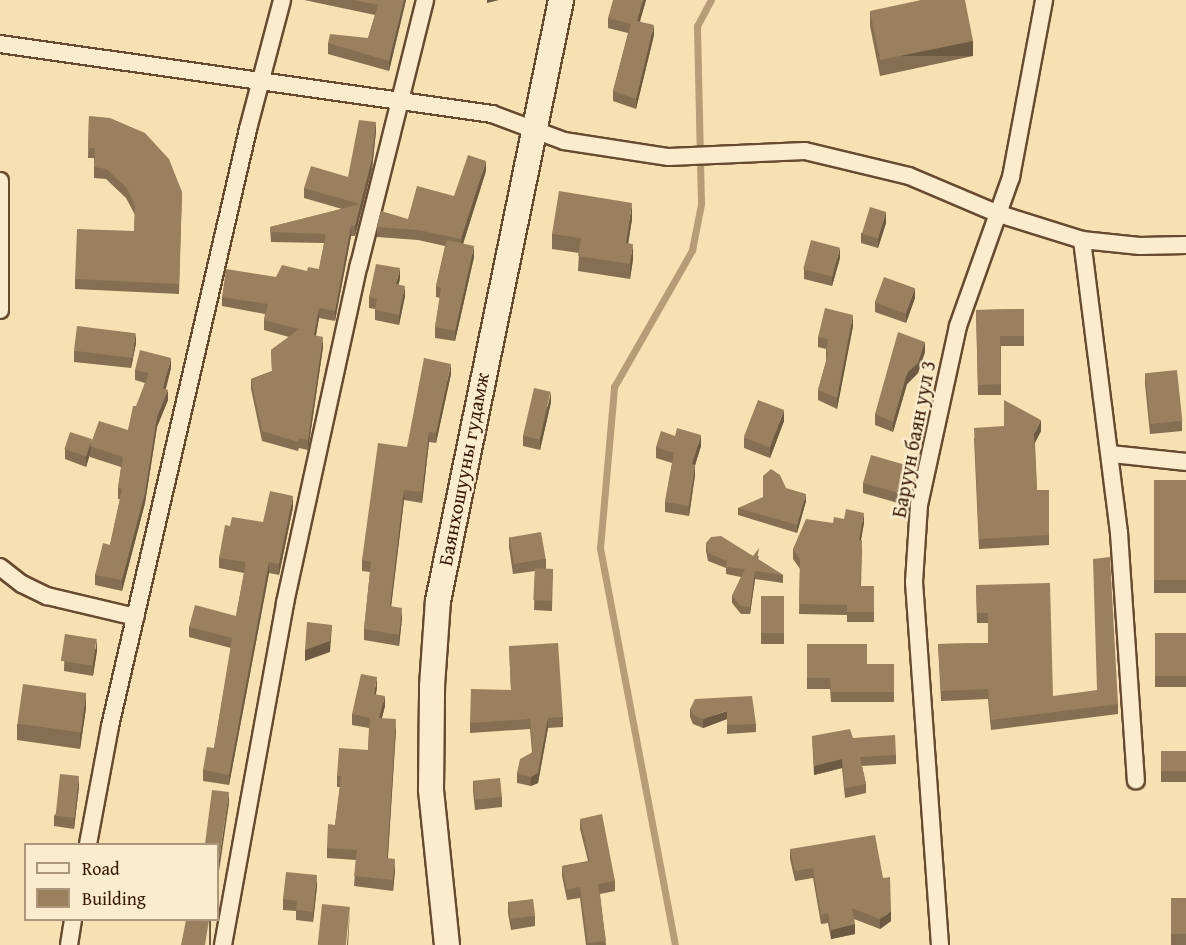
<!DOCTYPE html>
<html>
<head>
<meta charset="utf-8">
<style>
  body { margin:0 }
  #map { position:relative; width:1186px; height:945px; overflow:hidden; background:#f7e1b2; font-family:"Gentium Book Plus",serif }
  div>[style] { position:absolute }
  .stream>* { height:7px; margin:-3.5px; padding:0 3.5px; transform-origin:3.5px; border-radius:3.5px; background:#b69c77 }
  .roads { filter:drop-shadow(2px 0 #684a30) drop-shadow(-2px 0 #684a30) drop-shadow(0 2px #684a30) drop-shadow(0 -2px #684a30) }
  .street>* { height:16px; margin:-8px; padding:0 8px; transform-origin:8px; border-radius:8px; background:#faeccd }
  .secondary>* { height:24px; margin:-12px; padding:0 12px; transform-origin:12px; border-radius:12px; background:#faeccd }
  .wall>* { inset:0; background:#856e52; transform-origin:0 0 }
  .shaded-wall>* { inset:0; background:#6c5a42; transform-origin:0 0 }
  .building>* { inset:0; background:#9b805f; transform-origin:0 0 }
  span { translate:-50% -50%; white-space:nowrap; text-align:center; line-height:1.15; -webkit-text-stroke:5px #faeccd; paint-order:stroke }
  .street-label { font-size:20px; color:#381705 }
  .legend { position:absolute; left:24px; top:843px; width:195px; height:78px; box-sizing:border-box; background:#faeccd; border:2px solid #ac977d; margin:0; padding:8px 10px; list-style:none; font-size:18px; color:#381705 }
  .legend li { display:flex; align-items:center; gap:12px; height:30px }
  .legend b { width:30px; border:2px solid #ac977d }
</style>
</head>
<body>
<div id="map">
  <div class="stream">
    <div style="left:675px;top:945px;width:404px;rotate:-100.7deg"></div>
    <div style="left:600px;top:548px;width:162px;rotate:-85deg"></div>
    <div style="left:614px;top:387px;width:158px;rotate:-60.3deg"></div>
    <div style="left:692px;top:250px;width:47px;rotate:-78.9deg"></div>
    <div style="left:701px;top:204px;width:178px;rotate:-91.3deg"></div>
    <div style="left:697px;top:26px;width:30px;rotate:-62deg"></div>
  </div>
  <div class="roads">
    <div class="street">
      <div style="left:0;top:44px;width:497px;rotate:8.1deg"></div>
      <div style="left:492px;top:114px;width:77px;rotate:20.6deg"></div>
      <div style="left:564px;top:141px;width:106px;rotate:8.7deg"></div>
      <div style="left:669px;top:157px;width:136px;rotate:-2.5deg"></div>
      <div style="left:805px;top:151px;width:107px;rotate:13.5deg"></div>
      <div style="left:909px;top:176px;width:95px;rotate:23deg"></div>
      <div style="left:996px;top:213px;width:90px;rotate:17.4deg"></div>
      <div style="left:1082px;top:240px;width:58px;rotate:5.9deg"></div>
      <div style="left:1140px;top:246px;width:46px;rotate:-1.2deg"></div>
      <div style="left:0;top:181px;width:129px;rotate:90deg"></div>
      <div style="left:1082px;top:240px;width:295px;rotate:82.8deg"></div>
      <div style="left:1119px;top:533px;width:248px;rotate:86.1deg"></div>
      <div style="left:1111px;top:454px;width:75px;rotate:6.1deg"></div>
      <div style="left:0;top:567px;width:28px;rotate:38deg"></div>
      <div style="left:22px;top:584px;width:28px;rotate:26deg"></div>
      <div style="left:47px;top:596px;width:91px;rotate:13.3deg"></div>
      <div style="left:88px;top:844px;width:120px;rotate:-79.4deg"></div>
      <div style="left:110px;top:726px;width:613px;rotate:-76.98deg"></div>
      <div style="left:248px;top:129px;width:133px;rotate:-75.2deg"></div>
      <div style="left:69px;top:945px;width:25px;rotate:-81deg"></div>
      <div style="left:223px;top:945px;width:348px;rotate:-79.7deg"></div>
      <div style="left:285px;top:603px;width:346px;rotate:-77.7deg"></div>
      <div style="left:359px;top:265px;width:273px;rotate:-76deg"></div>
      <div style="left:940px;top:945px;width:364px;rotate:-94.1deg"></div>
      <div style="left:914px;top:582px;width:77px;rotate:-86.3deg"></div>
      <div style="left:919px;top:505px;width:183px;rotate:-77.7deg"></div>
      <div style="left:958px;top:326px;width:158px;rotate:-70.4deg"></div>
      <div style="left:1011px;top:177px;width:180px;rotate:-79.4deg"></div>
    </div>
    <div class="secondary">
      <div style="left:447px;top:945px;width:156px;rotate:-95.9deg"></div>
      <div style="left:431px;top:790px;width:104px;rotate:-89.4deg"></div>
      <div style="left:432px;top:686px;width:85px;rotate:-86deg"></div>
      <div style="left:438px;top:601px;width:613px;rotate:-78.43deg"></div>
    </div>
  </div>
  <div class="wall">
    <div style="clip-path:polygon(304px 0,406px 0,389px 71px,328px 54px,328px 43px,368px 38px,375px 15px)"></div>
    <div style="clip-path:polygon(646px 0,640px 21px,654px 35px,636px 109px,613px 101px,613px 91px,628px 33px,608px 28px,608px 18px)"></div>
    <div style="clip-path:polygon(870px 11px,973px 56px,880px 76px,870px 26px)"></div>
    <div style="clip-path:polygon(89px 116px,182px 192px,179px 294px,75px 289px,75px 279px,134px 231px,135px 215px,126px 198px,106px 179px,94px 178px,94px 158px,88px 158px)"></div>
    <div style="clip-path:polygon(376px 131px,372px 169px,355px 236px,351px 236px,335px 321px,319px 318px,316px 336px,323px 347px,308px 450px,299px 448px,298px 451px,262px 441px,251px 389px,251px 379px,272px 371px,271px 350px,289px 337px,264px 330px,264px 320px,265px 314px,222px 306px,222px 297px,276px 277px,319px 269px,324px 243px,271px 242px,270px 227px,342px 209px,304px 198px,304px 188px,348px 177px)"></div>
    <div style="clip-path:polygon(486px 171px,463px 244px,474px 257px,455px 341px,435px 338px,435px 327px,440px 298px,436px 297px,436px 286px,445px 246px,418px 240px,377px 237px,377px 227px,408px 219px,454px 196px)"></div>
    <div style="clip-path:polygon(632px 219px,628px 243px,633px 259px,630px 279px,578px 271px,579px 253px,552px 249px,552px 234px)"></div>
    <div style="clip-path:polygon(886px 223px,878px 248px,861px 243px,861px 233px)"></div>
    <div style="clip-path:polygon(840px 258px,832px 286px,804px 279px,804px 269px)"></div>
    <div style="clip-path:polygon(400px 279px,398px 285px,405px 296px,399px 325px,375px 320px,375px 309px,369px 308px,369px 297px)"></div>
    <div style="clip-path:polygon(915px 298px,906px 323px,875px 312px,875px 302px)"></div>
    <div style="clip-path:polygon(1024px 309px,1024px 346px,1001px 346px,1001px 395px,978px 395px,976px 310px)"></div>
    <div style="clip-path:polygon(853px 326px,837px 409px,818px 400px,818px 390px,826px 362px,826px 349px,818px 347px,818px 337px)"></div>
    <div style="clip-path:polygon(136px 343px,131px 368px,74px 362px,74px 351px)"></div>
    <div style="clip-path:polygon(925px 352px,918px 373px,907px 384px,893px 432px,875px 425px,875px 414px)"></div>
    <div style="clip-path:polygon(171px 368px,166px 389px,168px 400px,157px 427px,145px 503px,122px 591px,95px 585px,95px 575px,110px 545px,120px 499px,118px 499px,118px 488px,121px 467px,90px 457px,90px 454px,86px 467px,65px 459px,65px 449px,92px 442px,128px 430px,145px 383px,135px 380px,135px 370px)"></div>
    <div style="clip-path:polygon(1145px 373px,1182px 421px,1182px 431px,1150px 434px,1145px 384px)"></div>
    <div style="clip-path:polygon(451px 374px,436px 443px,429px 442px,422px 503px,404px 500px,391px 606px,402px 618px,399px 646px,364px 640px,364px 629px,370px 572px,362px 571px,362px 560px,407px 447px)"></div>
    <div style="clip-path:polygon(551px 402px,540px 450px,523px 446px,523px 436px)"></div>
    <div style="clip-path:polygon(784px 421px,770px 458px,744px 448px,744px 438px)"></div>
    <div style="clip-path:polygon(1041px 431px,1035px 443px,1037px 490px,1049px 490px,1049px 545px,979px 549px,974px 438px)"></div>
    <div style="clip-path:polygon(701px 446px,695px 465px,695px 475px,689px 516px,665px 512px,665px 502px,672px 463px,656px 458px,656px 447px)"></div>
    <div style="clip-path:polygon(906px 475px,898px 503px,863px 493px,863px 483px)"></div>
    <div style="left:1186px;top:480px;width:113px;height:32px;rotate:90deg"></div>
    <div style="clip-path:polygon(806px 501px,797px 533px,738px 515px,738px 508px)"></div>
    <div style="clip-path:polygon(293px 507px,279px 575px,269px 573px,229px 785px,203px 781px,203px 770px,214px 748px,231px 648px,189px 637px,189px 627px,236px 616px,244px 573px,219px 568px,219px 558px,230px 526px,263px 522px)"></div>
    <div style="clip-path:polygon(833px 523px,864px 523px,861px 540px,862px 550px,861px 586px,874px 586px,874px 622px,847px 622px,847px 615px,799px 614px,800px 569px,793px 559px,793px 549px)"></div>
    <div style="clip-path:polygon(509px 537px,546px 559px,546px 569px,553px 569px,552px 611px,534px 610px,535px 571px,513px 574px,509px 547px)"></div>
    <div style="clip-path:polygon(706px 543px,753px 556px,759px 556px,758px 559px,783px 575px,783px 583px,755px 579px,750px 614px,741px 614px,732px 603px,732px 596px,741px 577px,726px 574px,726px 568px,708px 561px,706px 551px)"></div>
    <div style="clip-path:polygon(976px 585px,1053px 696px,1118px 704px,1118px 714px,991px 730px,988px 699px,941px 701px,938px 644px,988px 643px,988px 623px,977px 623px)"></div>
    <div style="left:784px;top:596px;width:48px;height:23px;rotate:90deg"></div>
    <div style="left:1155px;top:633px;width:31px;height:54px"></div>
    <div style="clip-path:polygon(65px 634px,97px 650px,93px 676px,64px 671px)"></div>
    <div style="clip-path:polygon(807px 644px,867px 664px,894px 664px,894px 702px,831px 702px,830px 689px,807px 689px)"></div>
    <div style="clip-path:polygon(509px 646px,563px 717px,563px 727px,548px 728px,538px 783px,531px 786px,517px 783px,517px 773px,532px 752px,530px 729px,470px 733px,470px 723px,511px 690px)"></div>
    <div style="clip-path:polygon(377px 687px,376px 694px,385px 706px,382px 718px,396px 729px,388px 858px,395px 870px,393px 891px,354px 886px,356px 860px,327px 858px,327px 848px,335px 825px,340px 787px,337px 787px,337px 776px,368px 750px,369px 728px,352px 725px,352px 714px)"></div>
    <div style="clip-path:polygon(86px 708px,80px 749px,17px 740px,17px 724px)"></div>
    <div style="clip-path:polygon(690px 709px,756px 724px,756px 732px,727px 734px,727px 719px,703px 728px,693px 724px,690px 717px)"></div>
    <div style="clip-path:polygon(812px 736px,853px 738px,896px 755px,896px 764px,862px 766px,866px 784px,866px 793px,845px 798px,842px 768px,814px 775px)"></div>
    <div style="left:1186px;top:751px;width:31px;height:25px;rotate:90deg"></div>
    <div style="clip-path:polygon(473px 781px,502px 797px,502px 807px,475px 810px,473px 791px)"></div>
    <div style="clip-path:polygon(79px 786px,74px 829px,54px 826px,54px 816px)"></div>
    <div style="clip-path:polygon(580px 819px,615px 881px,615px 891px,600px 894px,606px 945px,586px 945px,580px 898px,567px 900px,562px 876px,562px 866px,588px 861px,580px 829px)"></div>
    <div style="clip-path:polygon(790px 849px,891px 921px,880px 929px,854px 919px,855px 934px,831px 939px,828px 923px,821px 924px,813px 878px,795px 881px,790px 859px)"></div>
    <div style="clip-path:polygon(317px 886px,313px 922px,296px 920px,296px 911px,283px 910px,283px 899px)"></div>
    <div style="left:1171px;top:898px;width:15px;height:47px"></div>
    <div style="clip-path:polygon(508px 902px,535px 916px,535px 926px,511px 930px,508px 913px)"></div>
  </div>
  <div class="shaded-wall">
    <div style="clip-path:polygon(404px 0,406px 0,389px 71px,389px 61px)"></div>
    <div style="clip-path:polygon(487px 0,499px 0,487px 3px)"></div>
    <div style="clip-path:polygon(643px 0,646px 0,637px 31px,637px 21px)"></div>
    <div style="clip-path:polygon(654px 25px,654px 35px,636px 109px,636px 99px)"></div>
    <div style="left:973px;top:41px;width:15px;height:95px;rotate:90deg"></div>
    <div style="clip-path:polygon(376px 122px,376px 131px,372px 169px,355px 236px,355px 226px)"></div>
    <div style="clip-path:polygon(486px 161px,486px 171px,461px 250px,461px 239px)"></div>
    <div style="clip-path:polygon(632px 203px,632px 219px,626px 258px,626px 243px)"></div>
    <div style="clip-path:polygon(886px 212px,886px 223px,878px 248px,878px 238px)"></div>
    <div style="clip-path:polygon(351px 226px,351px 236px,335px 321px,335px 311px)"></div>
    <div style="clip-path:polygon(633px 244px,633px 259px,630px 279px,630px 264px)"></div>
    <div style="clip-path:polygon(474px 246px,474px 257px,455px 341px,455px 331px)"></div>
    <div style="clip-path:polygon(840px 248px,840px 258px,832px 286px,832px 276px)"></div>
    <div style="clip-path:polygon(400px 268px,400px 279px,396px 295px,396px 284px)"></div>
    <div style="clip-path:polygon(405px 286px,405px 296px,399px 325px,399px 315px)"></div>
    <div style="clip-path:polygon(915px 288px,915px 298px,906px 323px,906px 313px)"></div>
    <div style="clip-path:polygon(319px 308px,319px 318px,314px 345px,314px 335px)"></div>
    <div style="clip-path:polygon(853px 315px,853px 326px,837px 409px,837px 398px)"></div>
    <div style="clip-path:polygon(136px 333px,136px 343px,131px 368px,131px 358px)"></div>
    <div style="clip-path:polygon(323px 337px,323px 347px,308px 450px,308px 440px)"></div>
    <div style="clip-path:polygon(925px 342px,925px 352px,918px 373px,907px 384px,893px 432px,893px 422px,907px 373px)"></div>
    <div style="clip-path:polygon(171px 358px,171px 368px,163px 398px,163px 388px)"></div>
    <div style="clip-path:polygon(451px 364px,451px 374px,436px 443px,436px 433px)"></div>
    <div style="clip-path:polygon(168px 390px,168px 400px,157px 427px,145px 503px,122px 591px,122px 580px,157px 417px)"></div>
    <div style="clip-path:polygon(551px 392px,551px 402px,540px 450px,540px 440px)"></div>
    <div style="clip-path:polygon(784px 410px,784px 421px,770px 458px,770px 448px)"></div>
    <div style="clip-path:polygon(1041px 420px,1041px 431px,1034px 444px,1034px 434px)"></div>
    <div style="clip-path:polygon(429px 432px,429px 442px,422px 503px,422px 492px)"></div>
    <div style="clip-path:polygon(701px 435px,701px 446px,692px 475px,692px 464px)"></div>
    <div style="clip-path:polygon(92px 439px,90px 454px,86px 467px,86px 456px)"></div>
    <div style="clip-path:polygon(695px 465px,695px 475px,689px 516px,689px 506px)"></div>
    <div style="clip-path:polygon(906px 465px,906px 475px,898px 503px,898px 493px)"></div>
    <div style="clip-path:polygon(404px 490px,404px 500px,390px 616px,390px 606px)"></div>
    <div style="clip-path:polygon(806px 494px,806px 501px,797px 533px,797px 525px)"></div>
    <div style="clip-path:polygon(293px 496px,293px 507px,279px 575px,279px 564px)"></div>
    <div style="clip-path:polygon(864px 513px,864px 523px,859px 550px,859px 540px)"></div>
    <div style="clip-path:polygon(269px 562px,269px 573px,229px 785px,229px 775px)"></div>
    <div style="clip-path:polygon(755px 571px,755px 579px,750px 614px,750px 607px)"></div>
    <div style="clip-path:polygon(402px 608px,402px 618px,399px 646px,399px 635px)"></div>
    <div style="clip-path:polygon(332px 625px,330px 652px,305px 661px,305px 650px)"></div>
    <div style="clip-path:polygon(97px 639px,97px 650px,93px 676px,93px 665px)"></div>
    <div style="clip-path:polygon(377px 677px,377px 687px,374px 704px,374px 694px)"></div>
    <div style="clip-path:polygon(86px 693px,86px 708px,80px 749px,80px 734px)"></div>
    <div style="clip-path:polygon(385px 696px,385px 706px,379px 728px,379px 718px)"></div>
    <div style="clip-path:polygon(727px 711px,727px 719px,703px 728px,703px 719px)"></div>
    <div style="clip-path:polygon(548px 718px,548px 728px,538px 783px,531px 786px,531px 777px)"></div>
    <div style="clip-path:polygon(396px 719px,396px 729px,387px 869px,387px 858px)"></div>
    <div style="clip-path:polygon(842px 759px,842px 768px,814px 775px,814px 766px)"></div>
    <div style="clip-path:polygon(79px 776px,79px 786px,74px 829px,74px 818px)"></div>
    <div style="clip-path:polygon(229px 792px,229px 803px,218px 878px,218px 867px)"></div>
    <div style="clip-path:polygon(395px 859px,395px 870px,393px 891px,393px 880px)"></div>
    <div style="clip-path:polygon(317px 875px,317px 886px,313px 922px,313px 912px)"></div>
    <div style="clip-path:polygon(350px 907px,348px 945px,347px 945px)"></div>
    <div style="clip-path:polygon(891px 911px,891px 921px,880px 929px,880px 919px)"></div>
    <div style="left:209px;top:920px;width:2px;height:25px"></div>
    <div style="clip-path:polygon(855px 924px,855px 934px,831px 939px,831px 930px)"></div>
  </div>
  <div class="building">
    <div style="clip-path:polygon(354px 0,404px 0,389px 61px,328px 43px,330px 34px,368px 38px,378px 5px)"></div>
    <div style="clip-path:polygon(613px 0,643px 0,637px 21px,654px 25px,636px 99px,613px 91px,631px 24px,608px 18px)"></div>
    <div style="clip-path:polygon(921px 0,965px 0,973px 41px,880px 60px,870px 11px)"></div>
    <div style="clip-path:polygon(89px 116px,110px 118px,145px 133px,169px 159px,182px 192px,179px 284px,75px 279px,77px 229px,134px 231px,135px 205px,126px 187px,106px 169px,94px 167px,95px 148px,88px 148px)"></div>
    <div style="clip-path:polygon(359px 120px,376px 122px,372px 159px,355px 226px,351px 226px,335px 311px,319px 308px,314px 335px,323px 337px,308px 440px,299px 438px,298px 442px,262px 431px,251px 379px,272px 371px,271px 350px,299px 329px,264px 320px,268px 304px,222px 297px,226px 269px,276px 277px,282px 265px,307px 271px,308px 267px,319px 269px,326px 234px,271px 232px,270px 227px,360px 204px,304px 188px,311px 166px,348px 177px)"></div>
    <div style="clip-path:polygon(468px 155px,486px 161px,461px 239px,418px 230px,377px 227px,381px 211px,408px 219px,417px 186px,454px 196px)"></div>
    <div style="clip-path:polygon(559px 191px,632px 203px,626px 243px,633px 244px,630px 264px,578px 256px,581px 238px,552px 234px)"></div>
    <div style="left:870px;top:207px;width:17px;height:28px;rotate:17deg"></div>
    <div style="clip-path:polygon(447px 240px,474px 246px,455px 331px,435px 327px,441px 288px,436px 286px)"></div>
    <div style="left:811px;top:240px;width:30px;height:30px;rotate:15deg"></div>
    <div style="clip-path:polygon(376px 264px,400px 268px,396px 284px,405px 286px,399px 315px,375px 310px,377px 299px,369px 297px)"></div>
    <div style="left:884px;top:277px;width:33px;height:27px;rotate:20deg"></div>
    <div style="clip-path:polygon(825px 308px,853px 315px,837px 398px,818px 390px,829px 350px,826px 353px,828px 339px,818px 337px)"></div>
    <div style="clip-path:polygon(1024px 309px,1024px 336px,1000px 336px,1001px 384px,978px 385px,976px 310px)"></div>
    <div style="left:77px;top:326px;width:59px;height:25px;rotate:7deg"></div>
    <div style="clip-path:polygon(898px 332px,925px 342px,918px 363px,907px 373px,893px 422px,875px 414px)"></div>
    <div style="clip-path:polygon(140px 350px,171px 358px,163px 388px,168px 390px,157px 417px,145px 493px,122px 580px,95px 575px,103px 543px,110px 545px,122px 489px,118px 488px,123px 457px,90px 446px,99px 421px,128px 430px,133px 406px,136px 406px,149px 373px,135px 370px)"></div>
    <div style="clip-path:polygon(424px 358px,451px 364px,436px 433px,429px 432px,422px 492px,404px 490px,390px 606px,402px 608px,399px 635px,364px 629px,371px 562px,362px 560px,378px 443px,407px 447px)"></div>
    <div style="left:1177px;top:370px;width:51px;height:32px;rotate:84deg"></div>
    <div style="left:534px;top:388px;width:17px;height:49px;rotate:13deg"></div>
    <div style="left:758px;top:400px;width:28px;height:40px;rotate:21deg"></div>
    <div style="clip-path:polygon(1004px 400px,1041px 420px,1034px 434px,1037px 490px,1049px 490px,1049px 535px,979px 539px,974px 428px,1004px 426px)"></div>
    <div style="clip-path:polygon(677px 428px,701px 435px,692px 464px,695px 465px,689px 506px,665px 502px,674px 453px,656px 447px,661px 431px,675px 436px)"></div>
    <div style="left:70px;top:432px;width:23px;height:18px;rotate:18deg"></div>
    <div style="left:871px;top:455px;width:36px;height:29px;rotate:16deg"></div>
    <div style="clip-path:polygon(771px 469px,780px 475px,786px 488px,806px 494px,797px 525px,738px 508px,763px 497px,763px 476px)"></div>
    <div style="left:1186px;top:480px;width:100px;height:32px;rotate:90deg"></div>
    <div style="clip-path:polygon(270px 491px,293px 496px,279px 564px,269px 562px,229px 775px,203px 770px,207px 747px,214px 748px,232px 638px,189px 627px,195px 605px,236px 616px,246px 562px,219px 558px,225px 525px,230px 526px,232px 517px,263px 522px)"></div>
    <div style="clip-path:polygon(846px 509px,864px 513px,859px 540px,862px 540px,860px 586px,874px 586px,874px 612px,847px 612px,847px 605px,799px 604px,800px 559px,793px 549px,806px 519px,833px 523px,834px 517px,844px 519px)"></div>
    <div style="left:541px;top:532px;width:27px;height:32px;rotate:80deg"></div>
    <div style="clip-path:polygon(721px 536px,753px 556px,759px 548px,757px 559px,783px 575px,755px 571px,750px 607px,741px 606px,732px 596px,745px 569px,726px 567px,727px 561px,708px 553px,706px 543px,711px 537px)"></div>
    <div style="clip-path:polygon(1110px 557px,1118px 704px,991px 720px,988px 689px,941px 691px,938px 644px,988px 643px,988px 613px,977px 613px,976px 585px,1050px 583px,1053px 696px,1097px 690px,1093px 559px)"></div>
    <div style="left:535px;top:568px;width:18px;height:32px;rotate:3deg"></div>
    <div style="left:784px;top:596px;width:37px;height:23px;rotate:90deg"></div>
    <div style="clip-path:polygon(307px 622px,332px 625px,330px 641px,305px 650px)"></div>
    <div style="left:1155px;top:633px;width:31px;height:43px"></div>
    <div style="left:65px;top:634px;width:32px;height:27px;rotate:9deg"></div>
    <div style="clip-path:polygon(558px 643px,563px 717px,548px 718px,538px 773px,531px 777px,517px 773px,520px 759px,533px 752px,530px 719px,470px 723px,471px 689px,511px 690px,509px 646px)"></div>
    <div style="clip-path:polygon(807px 644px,867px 644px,867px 664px,894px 664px,894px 692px,831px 692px,830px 678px,807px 678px)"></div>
    <div style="clip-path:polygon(361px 674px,377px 677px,374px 694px,385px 696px,379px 718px,396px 719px,387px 858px,395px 859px,393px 880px,354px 876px,357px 850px,327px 848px,328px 824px,335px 825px,341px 776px,337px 776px,339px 748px,368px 750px,370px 718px,352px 714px)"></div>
    <div style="left:23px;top:684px;width:64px;height:40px;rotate:8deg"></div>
    <div style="clip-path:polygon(752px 696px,756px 724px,727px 725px,727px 711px,703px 719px,693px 715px,690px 709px,695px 699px)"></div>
    <div style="clip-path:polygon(850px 729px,853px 738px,895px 735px,896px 755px,860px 757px,866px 784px,845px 788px,842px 759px,814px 766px,812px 736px)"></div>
    <div style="left:1186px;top:751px;width:20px;height:25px;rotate:90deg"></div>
    <div style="left:60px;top:774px;width:19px;height:42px;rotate:6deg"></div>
    <div style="left:500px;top:778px;width:19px;height:27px;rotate:84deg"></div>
    <div style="clip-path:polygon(212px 790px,229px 792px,218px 867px,218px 844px,205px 844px)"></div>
    <div style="clip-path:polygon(602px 814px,615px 881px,598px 884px,606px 941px,588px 943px,580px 887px,567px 890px,562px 866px,590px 861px,580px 819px)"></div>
    <div style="clip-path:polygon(875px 835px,883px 878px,890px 877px,891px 911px,880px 919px,852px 908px,855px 924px,831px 930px,828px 913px,821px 915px,813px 868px,795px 871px,790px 849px)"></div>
    <div style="clip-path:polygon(286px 872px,317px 875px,313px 912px,296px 910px,297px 901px,283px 899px)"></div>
    <div style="left:1171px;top:898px;width:15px;height:36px"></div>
    <div style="left:533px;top:899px;width:17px;height:25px;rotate:83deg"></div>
    <div style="left:322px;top:904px;width:28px;height:41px;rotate:6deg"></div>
    <div style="clip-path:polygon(186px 920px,209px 920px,205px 945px,181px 945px)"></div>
  </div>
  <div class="street-label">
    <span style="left:913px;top:439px;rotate:-79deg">Баруун баян уул 3</span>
    <span style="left:463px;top:469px;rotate:-79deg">Баянхошууны гудамж</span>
  </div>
  <ul class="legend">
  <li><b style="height:8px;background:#faeccd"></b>Road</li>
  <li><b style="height:16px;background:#9b805f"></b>Building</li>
  </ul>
</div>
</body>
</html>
